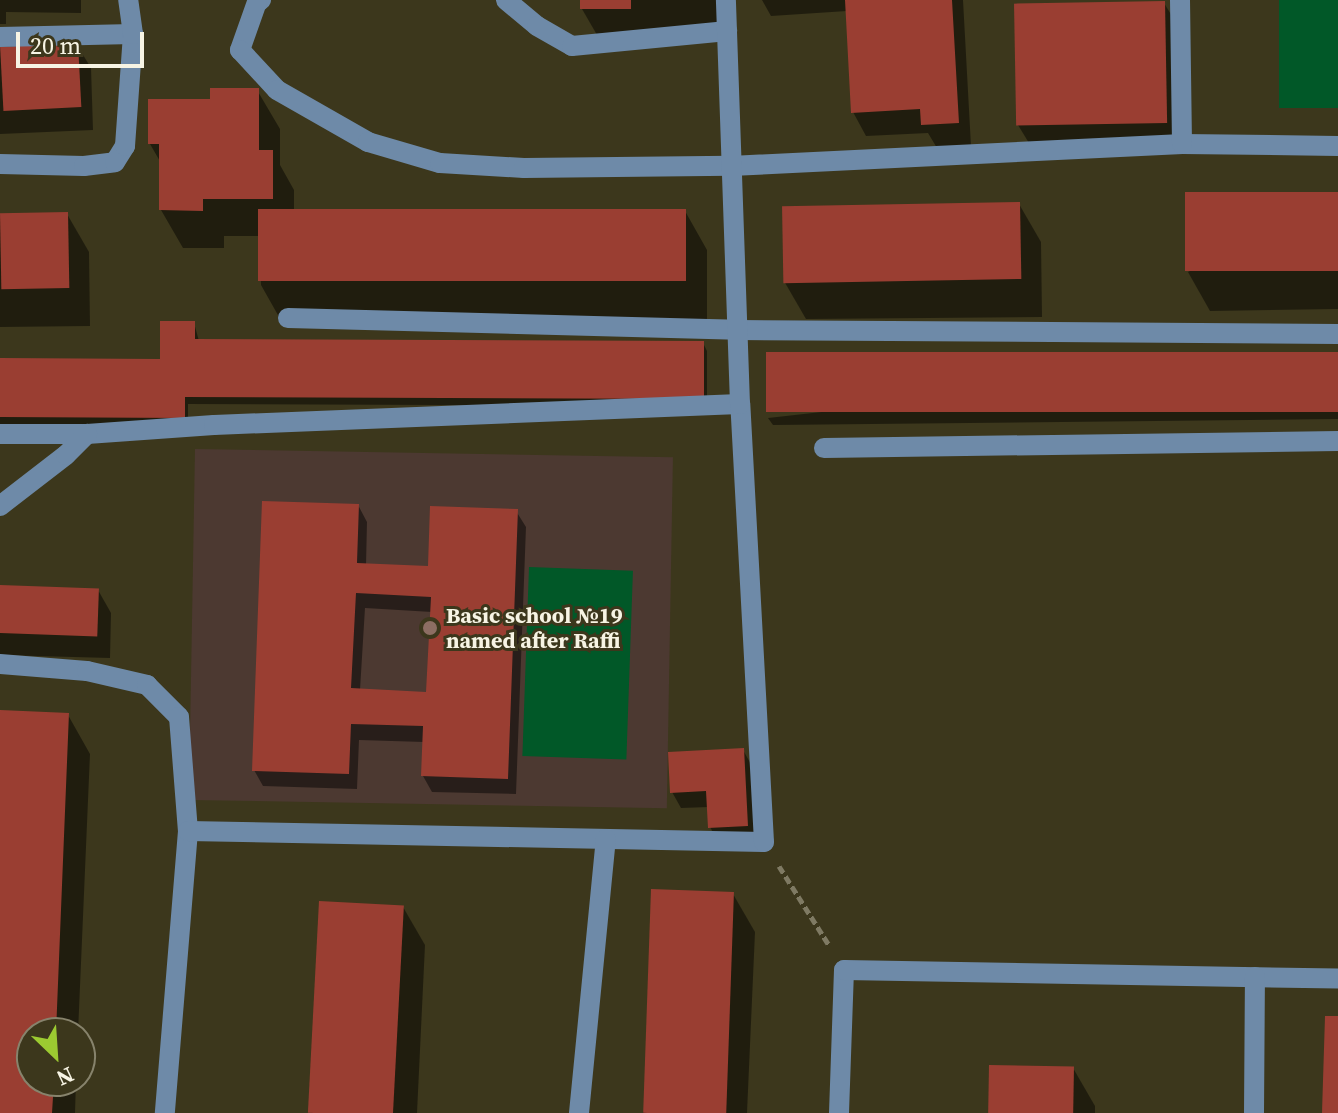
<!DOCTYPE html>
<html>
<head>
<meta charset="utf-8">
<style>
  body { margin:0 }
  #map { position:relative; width:1338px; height:1113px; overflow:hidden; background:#3c371c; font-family:"Source Serif 4",serif }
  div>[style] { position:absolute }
  .education>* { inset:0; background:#4c3931; transform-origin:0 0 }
  .green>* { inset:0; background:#015828; transform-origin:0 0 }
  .shadow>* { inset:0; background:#0007 }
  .building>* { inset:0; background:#9a3e32; transform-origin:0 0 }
  .path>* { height:5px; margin-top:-2.5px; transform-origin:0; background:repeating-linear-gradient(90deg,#7f7a63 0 8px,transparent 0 12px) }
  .minor>* { height:20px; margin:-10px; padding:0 10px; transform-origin:10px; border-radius:10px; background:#6e8aa8 }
  .dots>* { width:22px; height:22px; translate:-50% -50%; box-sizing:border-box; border:4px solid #3c371c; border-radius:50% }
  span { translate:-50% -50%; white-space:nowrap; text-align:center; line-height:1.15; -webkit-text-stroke:6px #3c371c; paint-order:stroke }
  .poi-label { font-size:22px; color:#f7f4e4; font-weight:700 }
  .left { translate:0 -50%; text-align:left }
  .north { position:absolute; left:16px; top:1017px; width:80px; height:80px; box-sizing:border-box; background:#3c371c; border:2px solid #87836c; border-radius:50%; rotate:155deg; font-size:22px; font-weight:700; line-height:32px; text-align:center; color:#f7f4e4 }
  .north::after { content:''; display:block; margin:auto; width:28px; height:36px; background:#9cca31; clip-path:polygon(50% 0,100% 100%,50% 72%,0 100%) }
  .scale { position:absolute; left:16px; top:32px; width:128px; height:36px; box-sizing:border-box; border:4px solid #f7f4e4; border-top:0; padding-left:10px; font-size:24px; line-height:28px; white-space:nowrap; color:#f7f4e4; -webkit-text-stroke:6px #3c371c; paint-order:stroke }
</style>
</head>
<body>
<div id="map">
  <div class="education">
    <div style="left:195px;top:449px;width:478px;height:351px;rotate:1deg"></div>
  </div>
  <div class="green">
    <div style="left:1279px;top:0;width:59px;height:108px"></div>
    <div style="left:529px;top:567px;width:104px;height:189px;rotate:2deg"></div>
  </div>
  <div class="shadow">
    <div style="clip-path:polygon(0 0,81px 0,81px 13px,6px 12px,6px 24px,0 24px)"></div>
    <div style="clip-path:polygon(582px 0,727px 0,727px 36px,604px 47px,582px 9px)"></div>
    <div style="clip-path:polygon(762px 0,963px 0,971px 146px,937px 148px,928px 133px,866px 136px,853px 112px,847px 11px,771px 16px)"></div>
    <div style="clip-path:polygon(1164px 3px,1178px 26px,1180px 145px,1032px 148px,1018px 125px)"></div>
    <div style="clip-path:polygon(77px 45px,91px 68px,93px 130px,0 134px,0 48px)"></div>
    <div style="clip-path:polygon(257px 90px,280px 129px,280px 165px,294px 190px,294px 216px,685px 211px,707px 250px,707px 319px,283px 324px,261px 285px,260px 236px,224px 236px,224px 248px,183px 248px,161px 210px,161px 163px,150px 144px,212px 101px)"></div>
    <div style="clip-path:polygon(1338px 194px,1338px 309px,1210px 311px,1188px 272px)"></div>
    <div style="clip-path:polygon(1019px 204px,1041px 242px,1042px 317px,806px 319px,784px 281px)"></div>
    <div style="clip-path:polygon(67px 214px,89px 252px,90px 326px,0 327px,0 215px)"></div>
    <div style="clip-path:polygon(194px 323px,199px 341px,703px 343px,707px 351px,707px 406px,188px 404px,188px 425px,0 424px,0 360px,162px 361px)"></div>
    <div style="clip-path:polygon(1338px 354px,1338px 419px,773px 425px,768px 418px)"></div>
    <div style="clip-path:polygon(evenodd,358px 505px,367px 522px,366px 566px,430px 568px,516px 511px,526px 527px,516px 794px,432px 792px,423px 776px,424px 742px,359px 740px,357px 789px,263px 786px,254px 770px,358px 505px,365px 608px,432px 612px,428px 694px,360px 690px,365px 608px)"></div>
    <div style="clip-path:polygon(0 587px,98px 590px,111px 613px,110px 658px,0 655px)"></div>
    <div style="clip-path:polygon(0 712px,68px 715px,90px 754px,78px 1033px,32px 1033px,32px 1081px,76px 1081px,75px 1113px,0 1113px)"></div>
    <div style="clip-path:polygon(743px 750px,752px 766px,756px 841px,719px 843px,710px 827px,709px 807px,681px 808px,672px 792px)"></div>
    <div style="clip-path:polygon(733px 894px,755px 932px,747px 1113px,643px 1113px)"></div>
    <div style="clip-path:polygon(403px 907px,425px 945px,417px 1113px,311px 1113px)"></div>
    <div style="clip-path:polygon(1073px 1068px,1095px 1106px,1095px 1113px,990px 1113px)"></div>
  </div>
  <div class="building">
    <div style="left:580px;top:0;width:51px;height:9px"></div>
    <div style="clip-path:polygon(845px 0,952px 0,959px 123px,921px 125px,920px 109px,851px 113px)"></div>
    <div style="left:1165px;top:1px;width:122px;height:151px;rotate:89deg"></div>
    <div style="left:78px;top:43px;width:64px;height:78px;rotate:87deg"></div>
    <div style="clip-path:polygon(210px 88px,259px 88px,259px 150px,273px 150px,273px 199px,203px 199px,203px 211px,159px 210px,159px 144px,148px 144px,148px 99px,210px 99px)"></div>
    <div style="left:1338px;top:192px;width:79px;height:153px;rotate:90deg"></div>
    <div style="left:1020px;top:202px;width:77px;height:238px;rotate:89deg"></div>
    <div style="left:686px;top:209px;width:72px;height:428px;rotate:90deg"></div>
    <div style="left:68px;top:212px;width:76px;height:68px;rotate:89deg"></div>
    <div style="clip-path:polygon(160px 321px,195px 321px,195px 339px,704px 341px,704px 399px,185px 397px,185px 418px,0 417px,0 358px,160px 359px)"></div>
    <div style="left:1338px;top:352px;width:60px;height:572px;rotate:90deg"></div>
    <div style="clip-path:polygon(evenodd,262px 501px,359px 504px,357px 563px,428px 566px,430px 506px,518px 509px,508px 779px,421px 776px,423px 726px,351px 724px,349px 774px,252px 771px,262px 501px,356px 593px,431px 597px,426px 692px,351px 688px,356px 593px)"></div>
    <div style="left:0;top:585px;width:99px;height:48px;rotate:2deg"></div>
    <div style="clip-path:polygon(0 710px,69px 713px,56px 1033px,32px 1033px,32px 1081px,54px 1081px,52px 1113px,0 1113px)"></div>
    <div style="clip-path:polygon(744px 748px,748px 826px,708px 828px,706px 791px,670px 793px,668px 752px)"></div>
    <div style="left:651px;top:889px;width:83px;height:224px;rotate:2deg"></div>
    <div style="left:319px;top:901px;width:85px;height:212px;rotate:3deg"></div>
    <div style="clip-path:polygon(1325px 1016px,1338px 1016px,1338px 1113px,1322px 1113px)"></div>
    <div style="left:989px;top:1065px;width:85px;height:48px;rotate:1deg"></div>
  </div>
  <div class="path">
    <div style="left:779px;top:866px;width:93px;rotate:57.7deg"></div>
  </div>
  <div class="minor">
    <div style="left:261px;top:0;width:4px;rotate:153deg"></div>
    <div style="left:257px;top:2px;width:51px;rotate:109.5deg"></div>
    <div style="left:240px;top:50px;width:54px;rotate:47.2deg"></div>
    <div style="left:277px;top:90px;width:105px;rotate:29.7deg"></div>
    <div style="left:368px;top:142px;width:75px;rotate:16.3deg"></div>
    <div style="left:440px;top:163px;width:84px;rotate:3.4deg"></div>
    <div style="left:524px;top:168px;width:207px;rotate:-0.6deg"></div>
    <div style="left:731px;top:166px;width:452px;rotate:-2.8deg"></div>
    <div style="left:1182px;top:144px;width:156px;rotate:0.7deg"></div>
    <div style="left:506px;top:0;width:40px;rotate:40deg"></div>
    <div style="left:537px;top:26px;width:40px;rotate:29.7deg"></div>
    <div style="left:572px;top:46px;width:156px;rotate:-5.5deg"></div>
    <div style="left:1180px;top:0;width:144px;rotate:89.2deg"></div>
    <div style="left:0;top:37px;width:133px;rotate:-1.3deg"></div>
    <div style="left:0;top:164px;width:84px;rotate:1.4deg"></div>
    <div style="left:84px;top:166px;width:31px;rotate:-7deg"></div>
    <div style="left:115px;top:162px;width:19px;rotate:-58deg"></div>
    <div style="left:125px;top:146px;width:112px;rotate:-85.9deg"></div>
    <div style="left:133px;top:34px;width:34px;rotate:-98deg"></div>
    <div style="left:288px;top:318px;width:449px;rotate:1.5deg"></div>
    <div style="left:737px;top:330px;width:601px;rotate:0.38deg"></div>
    <div style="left:0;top:434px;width:87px"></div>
    <div style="left:87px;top:434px;width:127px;rotate:-4.1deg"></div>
    <div style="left:214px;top:425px;width:526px;rotate:-2.29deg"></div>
    <div style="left:824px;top:448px;width:514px;rotate:-0.78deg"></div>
    <div style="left:0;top:506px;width:83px;rotate:-37.7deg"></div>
    <div style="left:66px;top:455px;width:30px;rotate:-45deg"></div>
    <div style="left:0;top:664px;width:87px;rotate:4.6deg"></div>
    <div style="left:87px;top:671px;width:62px;rotate:13.1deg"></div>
    <div style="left:147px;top:685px;width:45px;rotate:45deg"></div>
    <div style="left:179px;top:717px;width:114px;rotate:85.5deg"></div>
    <div style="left:188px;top:831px;width:283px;rotate:94.7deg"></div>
    <div style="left:188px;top:831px;width:576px;rotate:1.09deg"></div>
    <div style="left:764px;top:842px;width:439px;rotate:-93.1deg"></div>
    <div style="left:740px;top:404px;width:404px;rotate:-92deg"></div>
    <div style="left:579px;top:1113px;width:275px;rotate:-84.4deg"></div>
    <div style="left:839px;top:1113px;width:143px;rotate:-88deg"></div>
    <div style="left:844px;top:970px;width:494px;rotate:1deg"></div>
    <div style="left:1254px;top:1113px;width:136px;rotate:-89.6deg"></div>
  </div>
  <div class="dots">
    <div style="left:430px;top:628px;background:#8d6e63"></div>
  </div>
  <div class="poi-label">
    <span class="left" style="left:446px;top:628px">Basic school №19<br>named after Raffi</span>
  </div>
  <div class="north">N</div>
  <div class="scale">20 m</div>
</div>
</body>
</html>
